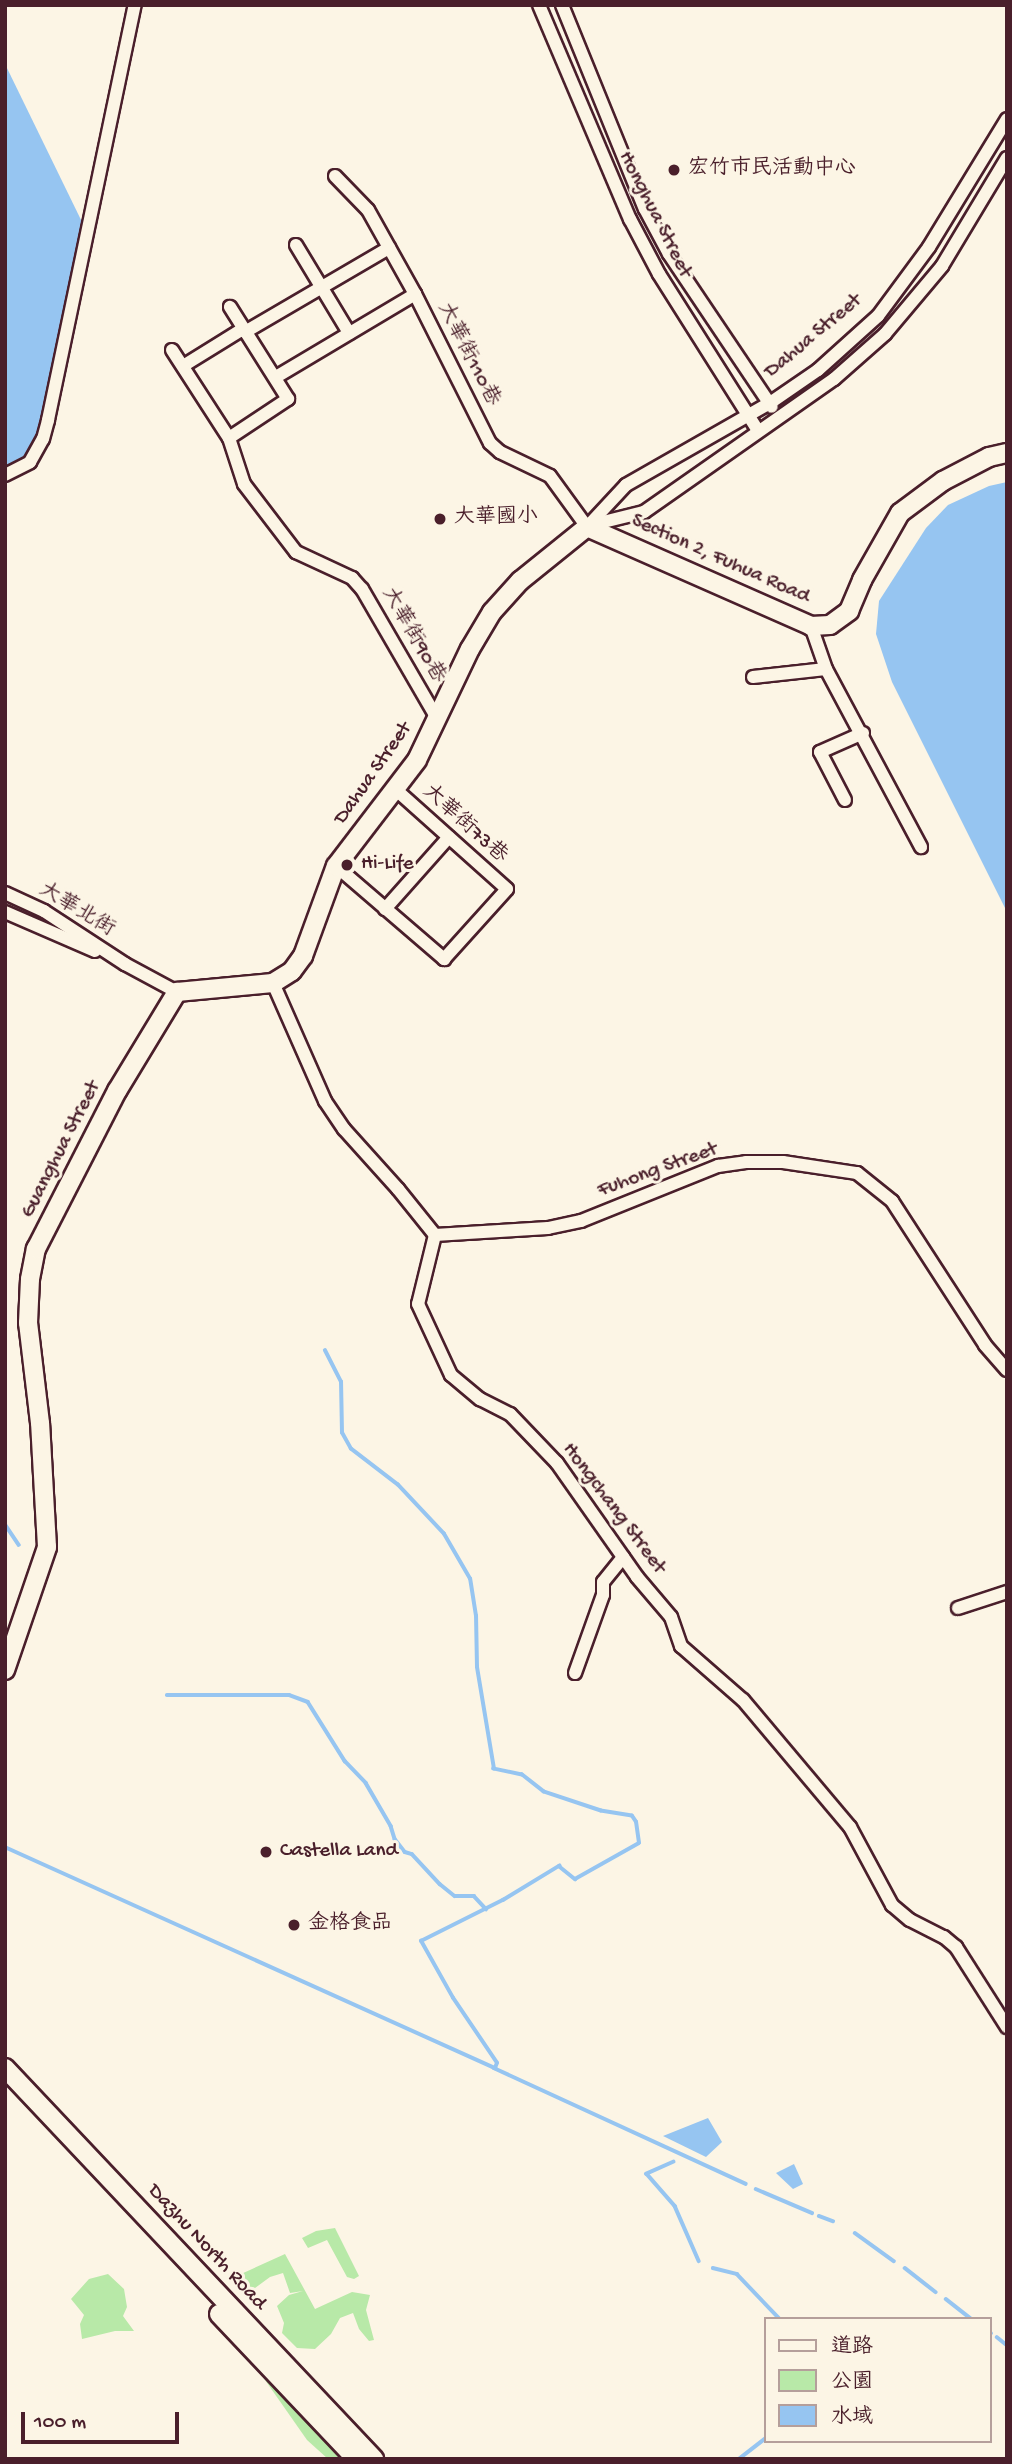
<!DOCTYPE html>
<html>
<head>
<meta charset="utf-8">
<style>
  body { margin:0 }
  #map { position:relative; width:1012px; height:2464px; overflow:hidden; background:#fcf5e5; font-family:"Gochi Hand","LXGW WenKai TC",sans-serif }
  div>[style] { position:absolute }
  .green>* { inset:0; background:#b8e9a8 }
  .water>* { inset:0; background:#96c5f1 }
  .stream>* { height:3.5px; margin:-1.75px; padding:0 1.75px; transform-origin:1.75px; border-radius:1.75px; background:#96c5f1 }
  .roads { filter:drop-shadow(2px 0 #4a1f2b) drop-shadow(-2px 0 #4a1f2b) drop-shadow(0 2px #4a1f2b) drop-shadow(0 -2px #4a1f2b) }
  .street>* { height:12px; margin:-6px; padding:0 6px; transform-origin:6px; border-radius:6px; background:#fcf5e5 }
  .secondary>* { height:18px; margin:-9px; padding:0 9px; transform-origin:9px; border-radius:9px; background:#fcf5e5 }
  .dots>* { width:19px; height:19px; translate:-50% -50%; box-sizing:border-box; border:4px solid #fcf5e5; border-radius:50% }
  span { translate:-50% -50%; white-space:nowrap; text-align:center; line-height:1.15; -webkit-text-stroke:6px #fcf5e5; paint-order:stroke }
  .poi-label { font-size:21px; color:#4a1f2b }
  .left { translate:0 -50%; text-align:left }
  .street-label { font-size:21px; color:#4a1f2b }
  .frame { position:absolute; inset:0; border:7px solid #4a1f2b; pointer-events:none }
  .legend { position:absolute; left:764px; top:2317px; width:228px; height:126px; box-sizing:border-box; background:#fcf5e5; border:2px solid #b59f9b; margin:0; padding:9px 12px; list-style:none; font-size:21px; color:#4a1f2b }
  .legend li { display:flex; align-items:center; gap:14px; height:35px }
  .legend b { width:35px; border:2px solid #b59f9b }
  .scale { position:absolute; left:21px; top:2412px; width:158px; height:32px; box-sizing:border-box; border:4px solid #4a1f2b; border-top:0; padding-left:9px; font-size:21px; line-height:24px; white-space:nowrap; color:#4a1f2b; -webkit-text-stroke:5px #fcf5e5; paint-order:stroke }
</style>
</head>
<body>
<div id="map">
  <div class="green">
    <div style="clip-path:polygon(335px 2228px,359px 2276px,354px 2279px,347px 2277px,327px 2240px,308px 2248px,302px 2238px,316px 2231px)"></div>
    <div style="clip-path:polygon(285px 2254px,315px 2309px,352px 2292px,370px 2295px,366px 2310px,374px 2340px,369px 2341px,359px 2329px,353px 2313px,340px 2318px,331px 2334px,315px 2349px,297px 2348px,282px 2333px,284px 2323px,277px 2306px,289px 2295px,303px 2291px,290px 2293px,283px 2273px,270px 2277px,251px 2291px,244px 2285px,241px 2274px)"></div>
    <div style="clip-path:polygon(108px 2274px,124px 2289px,127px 2307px,123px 2316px,134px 2331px,115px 2331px,82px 2339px,80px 2324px,84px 2315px,71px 2299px,89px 2279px)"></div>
    <div style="clip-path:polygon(249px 2357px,348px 2459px,328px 2459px,307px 2440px)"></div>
  </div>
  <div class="water">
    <div style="clip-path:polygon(5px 64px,83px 224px,39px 438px,25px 459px,5px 471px)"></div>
    <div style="clip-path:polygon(1007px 482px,1007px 912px,892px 682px,876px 634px,879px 601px,926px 528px,948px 505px,989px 486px)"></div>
    <div style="clip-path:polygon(708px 2118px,722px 2142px,706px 2157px,663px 2136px)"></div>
    <div style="clip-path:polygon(794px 2164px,803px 2184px,793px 2189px,776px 2173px)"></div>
  </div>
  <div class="stream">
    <div style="left:5px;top:1524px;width:25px;rotate:56deg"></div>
    <div style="left:167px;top:1695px;width:122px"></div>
    <div style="left:289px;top:1695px;width:20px;rotate:20deg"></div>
    <div style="left:308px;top:1702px;width:70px;rotate:57.9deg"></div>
    <div style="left:345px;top:1761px;width:30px;rotate:46deg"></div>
    <div style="left:366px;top:1783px;width:50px;rotate:59.8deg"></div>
    <div style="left:391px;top:1826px;width:14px;rotate:73deg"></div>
    <div style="left:395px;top:1839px;width:16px;rotate:52deg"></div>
    <div style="left:405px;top:1852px;width:7px;rotate:16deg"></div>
    <div style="left:412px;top:1854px;width:41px;rotate:47deg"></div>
    <div style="left:440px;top:1884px;width:19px;rotate:39deg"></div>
    <div style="left:455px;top:1896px;width:19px"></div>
    <div style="left:474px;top:1896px;width:18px;rotate:47deg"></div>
    <div style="left:5px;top:1847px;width:538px;rotate:24.28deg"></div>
    <div style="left:495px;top:2068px;width:5px;rotate:-68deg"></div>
    <div style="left:497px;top:2063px;width:78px;rotate:-124.1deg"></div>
    <div style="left:453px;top:1998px;width:65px;rotate:-119.3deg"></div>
    <div style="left:421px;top:1941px;width:92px;rotate:-26.6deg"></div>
    <div style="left:503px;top:1900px;width:66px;rotate:-31.3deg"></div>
    <div style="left:559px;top:1866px;width:21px;rotate:39deg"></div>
    <div style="left:575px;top:1879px;width:73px;rotate:-29.4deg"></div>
    <div style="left:639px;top:1843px;width:21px;rotate:-98deg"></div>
    <div style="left:636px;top:1822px;width:7px;rotate:-124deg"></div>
    <div style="left:632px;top:1816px;width:31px;rotate:-171deg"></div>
    <div style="left:601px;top:1811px;width:60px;rotate:-161.6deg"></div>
    <div style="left:544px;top:1792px;width:28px;rotate:-142deg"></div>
    <div style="left:522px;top:1775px;width:29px;rotate:-168deg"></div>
    <div style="left:494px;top:1769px;width:103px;rotate:-99.5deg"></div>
    <div style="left:477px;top:1667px;width:51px;rotate:-91.1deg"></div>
    <div style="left:476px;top:1616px;width:37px;rotate:-99deg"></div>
    <div style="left:470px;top:1579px;width:52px;rotate:-120deg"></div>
    <div style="left:444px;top:1534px;width:67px;rotate:-133.2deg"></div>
    <div style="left:398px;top:1485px;width:59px;rotate:-142.5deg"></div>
    <div style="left:351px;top:1449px;width:18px;rotate:-119deg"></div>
    <div style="left:342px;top:1433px;width:51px;rotate:-91.1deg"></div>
    <div style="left:341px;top:1382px;width:35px;rotate:-117deg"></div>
    <div style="left:494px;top:2068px;width:277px;rotate:24.7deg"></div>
    <div style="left:674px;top:2162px;width:30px;rotate:156deg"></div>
    <div style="left:647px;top:2174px;width:43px;rotate:48.8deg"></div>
    <div style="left:675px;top:2206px;width:60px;rotate:66.4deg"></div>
    <div style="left:756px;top:2189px;width:61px;rotate:23.2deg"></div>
    <div style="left:819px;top:2216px;width:15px;rotate:20deg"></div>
    <div style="left:855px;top:2233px;width:48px;rotate:35.7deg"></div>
    <div style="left:713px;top:2268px;width:25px;rotate:14deg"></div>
    <div style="left:737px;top:2274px;width:62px;rotate:46.3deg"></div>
    <div style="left:905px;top:2268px;width:39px;rotate:38deg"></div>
    <div style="left:946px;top:2299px;width:33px;rotate:38deg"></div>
    <div style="left:989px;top:2331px;width:3px;rotate:45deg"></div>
    <div style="left:997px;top:2337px;width:13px;rotate:39deg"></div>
    <div style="left:739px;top:2459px;width:33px;rotate:-38deg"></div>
  </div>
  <div class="roads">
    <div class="street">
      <div style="left:539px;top:5px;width:233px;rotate:67deg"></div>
      <div style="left:630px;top:219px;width:62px;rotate:62.2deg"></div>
      <div style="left:659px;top:274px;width:183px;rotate:57.7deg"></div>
      <div style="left:562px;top:5px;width:220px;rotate:67.9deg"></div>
      <div style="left:645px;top:209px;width:51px;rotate:61.9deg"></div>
      <div style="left:669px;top:254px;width:184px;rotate:56.1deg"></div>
      <div style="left:335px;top:176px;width:47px;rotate:45.9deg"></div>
      <div style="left:368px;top:210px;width:96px;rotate:60.8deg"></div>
      <div style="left:415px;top:294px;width:167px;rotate:63.3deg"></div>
      <div style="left:490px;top:443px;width:13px;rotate:42deg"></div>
      <div style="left:500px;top:452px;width:55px;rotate:25.6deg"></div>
      <div style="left:550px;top:476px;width:63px;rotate:54deg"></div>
      <div style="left:296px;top:245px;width:103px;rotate:58.9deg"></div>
      <div style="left:245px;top:332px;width:167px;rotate:-30.3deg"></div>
      <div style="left:172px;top:350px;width:105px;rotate:57.1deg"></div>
      <div style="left:229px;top:438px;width:48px;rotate:71.9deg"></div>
      <div style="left:244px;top:484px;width:86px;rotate:52.6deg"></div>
      <div style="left:296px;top:552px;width:62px;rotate:24.9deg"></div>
      <div style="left:352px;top:578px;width:15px;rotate:48deg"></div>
      <div style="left:362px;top:589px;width:151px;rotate:59.9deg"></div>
      <div style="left:183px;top:366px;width:70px;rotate:-31.7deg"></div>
      <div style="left:276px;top:377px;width:162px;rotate:-30.8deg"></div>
      <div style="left:229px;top:438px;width:71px;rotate:-33.5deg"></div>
      <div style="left:288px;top:399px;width:109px;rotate:-122.2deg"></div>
      <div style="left:5px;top:475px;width:28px;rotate:-27deg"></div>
      <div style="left:30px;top:462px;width:26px;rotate:-61deg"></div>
      <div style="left:43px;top:439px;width:20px;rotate:-75deg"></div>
      <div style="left:48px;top:420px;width:424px;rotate:-78.2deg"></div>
      <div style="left:587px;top:526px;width:59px;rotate:-13.8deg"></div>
      <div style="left:644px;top:512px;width:232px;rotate:-35deg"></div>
      <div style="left:834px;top:379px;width:68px;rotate:-41.4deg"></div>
      <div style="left:885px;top:334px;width:89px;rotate:-50deg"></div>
      <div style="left:942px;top:266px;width:126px;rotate:-59deg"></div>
      <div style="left:587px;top:527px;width:57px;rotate:-47.1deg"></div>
      <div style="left:626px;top:485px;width:166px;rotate:-29.7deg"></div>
      <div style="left:770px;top:403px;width:58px;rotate:-34.5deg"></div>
      <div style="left:818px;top:370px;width:81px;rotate:-42deg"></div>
      <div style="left:878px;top:316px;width:86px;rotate:-53.5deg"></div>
      <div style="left:929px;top:247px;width:150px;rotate:-58.6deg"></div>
      <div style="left:811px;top:626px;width:46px;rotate:70.8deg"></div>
      <div style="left:826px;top:669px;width:202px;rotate:61.9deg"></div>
      <div style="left:753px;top:677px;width:73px;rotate:-6.3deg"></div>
      <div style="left:845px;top:800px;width:54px;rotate:-117.5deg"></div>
      <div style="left:820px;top:752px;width:47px;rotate:-23.8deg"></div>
      <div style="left:336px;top:866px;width:143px;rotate:40.7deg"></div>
      <div style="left:444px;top:959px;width:94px;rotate:-48deg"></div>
      <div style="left:507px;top:889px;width:150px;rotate:-138.2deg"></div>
      <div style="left:5px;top:893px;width:43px;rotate:24.8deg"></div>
      <div style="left:44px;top:911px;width:97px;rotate:33.2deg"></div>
      <div style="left:125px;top:964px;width:59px;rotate:28.3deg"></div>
      <div style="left:385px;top:909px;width:96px;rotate:-48.4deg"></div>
      <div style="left:5px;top:912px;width:98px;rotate:23.4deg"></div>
      <div style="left:273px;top:983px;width:129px;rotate:66.2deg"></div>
      <div style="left:325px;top:1101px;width:34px;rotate:56deg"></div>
      <div style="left:344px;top:1129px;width:81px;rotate:48deg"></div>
      <div style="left:398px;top:1189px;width:59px;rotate:51.2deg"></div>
      <div style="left:435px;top:1235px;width:71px;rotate:103.8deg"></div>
      <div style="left:418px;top:1304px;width:78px;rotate:65.1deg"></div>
      <div style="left:451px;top:1375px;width:38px;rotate:40deg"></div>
      <div style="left:480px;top:1399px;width:34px;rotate:27deg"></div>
      <div style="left:510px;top:1414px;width:68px;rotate:46.2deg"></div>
      <div style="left:557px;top:1463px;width:139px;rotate:54.9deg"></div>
      <div style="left:637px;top:1577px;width:52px;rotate:49.6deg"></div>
      <div style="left:671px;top:1617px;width:31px;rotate:71deg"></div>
      <div style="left:681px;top:1646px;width:82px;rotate:41.1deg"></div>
      <div style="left:743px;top:1700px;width:166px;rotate:49.9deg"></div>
      <div style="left:850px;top:1827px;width:89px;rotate:61.7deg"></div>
      <div style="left:892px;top:1905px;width:23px;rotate:40deg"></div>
      <div style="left:910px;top:1920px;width:38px;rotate:27deg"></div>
      <div style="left:944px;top:1937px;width:16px;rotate:40deg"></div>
      <div style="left:956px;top:1947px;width:95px;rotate:57.5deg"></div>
      <div style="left:435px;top:1235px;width:113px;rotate:-3.5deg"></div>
      <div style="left:548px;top:1228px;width:34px;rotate:-12deg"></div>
      <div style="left:581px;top:1221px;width:148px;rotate:-21.9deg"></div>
      <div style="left:718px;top:1166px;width:28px;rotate:-8deg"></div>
      <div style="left:746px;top:1162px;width:37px"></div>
      <div style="left:783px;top:1162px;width:75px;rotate:8.5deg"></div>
      <div style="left:857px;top:1173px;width:45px;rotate:38.7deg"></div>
      <div style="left:892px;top:1201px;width:171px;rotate:57.1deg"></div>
      <div style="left:985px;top:1345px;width:33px;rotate:49deg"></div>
      <div style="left:958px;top:1608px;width:52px;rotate:-18.1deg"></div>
      <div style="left:575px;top:1673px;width:83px;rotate:-70.3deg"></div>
      <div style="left:603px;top:1595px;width:13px;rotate:-90deg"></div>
      <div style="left:603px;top:1582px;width:32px;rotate:-51deg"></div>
    </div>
    <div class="secondary">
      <div style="left:5px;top:1670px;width:130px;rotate:-71.1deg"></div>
      <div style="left:47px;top:1547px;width:124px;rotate:-93.2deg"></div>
      <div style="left:40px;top:1423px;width:101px;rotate:-96.8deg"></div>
      <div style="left:28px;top:1323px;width:44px;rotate:-87.4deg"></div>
      <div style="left:30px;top:1279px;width:31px;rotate:-79deg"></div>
      <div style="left:36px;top:1249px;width:178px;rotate:-62.9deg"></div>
      <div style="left:117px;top:1091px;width:116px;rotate:-58.8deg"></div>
      <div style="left:177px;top:992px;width:96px;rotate:-5.4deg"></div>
      <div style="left:273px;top:983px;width:22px;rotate:-32deg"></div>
      <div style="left:292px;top:971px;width:19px;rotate:-54deg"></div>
      <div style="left:303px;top:956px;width:96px;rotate:-69.9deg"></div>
      <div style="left:336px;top:866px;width:133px;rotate:-52.6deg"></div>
      <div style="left:417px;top:760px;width:123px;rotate:-64.5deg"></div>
      <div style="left:470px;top:649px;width:43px;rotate:-59.3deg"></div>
      <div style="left:492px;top:612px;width:42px;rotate:-47.9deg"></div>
      <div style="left:520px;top:581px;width:86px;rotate:-38.9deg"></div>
      <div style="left:587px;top:527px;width:245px;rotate:23.8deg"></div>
      <div style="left:811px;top:626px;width:19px;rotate:-3deg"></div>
      <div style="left:830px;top:625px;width:24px;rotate:-36deg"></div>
      <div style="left:849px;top:611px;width:34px;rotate:-67deg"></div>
      <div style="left:862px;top:580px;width:77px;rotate:-60.4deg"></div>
      <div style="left:900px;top:513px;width:54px;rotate:-36.7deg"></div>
      <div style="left:943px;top:481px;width:52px;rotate:-27.6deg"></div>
      <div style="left:989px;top:457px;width:18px;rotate:-13deg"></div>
      <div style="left:5px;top:2068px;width:538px;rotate:46.66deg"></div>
      <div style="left:219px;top:2314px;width:199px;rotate:46.6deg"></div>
    </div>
  </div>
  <div class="dots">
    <div style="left:674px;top:170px;background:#4a1f2b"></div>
    <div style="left:440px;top:519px;background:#4a1f2b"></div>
    <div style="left:347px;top:865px;background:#4a1f2b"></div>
    <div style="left:266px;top:1852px;background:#4a1f2b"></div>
    <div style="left:294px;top:1925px;background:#4a1f2b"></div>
  </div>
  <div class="poi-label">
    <span class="left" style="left:688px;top:170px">宏竹市民活動中心</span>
    <span class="left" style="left:454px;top:519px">大華國小</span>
    <span class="left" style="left:361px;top:865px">Hi-Life</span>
    <span class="left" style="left:280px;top:1852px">Castella Land</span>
    <span class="left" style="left:308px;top:1925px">金格食品</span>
  </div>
  <div class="street-label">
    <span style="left:654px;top:215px;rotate:63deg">Honghua Street</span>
    <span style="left:814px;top:337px;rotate:-40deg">Dahua Street</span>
    <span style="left:467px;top:355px;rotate:63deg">大華街110巷</span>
    <span style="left:720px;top:560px;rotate:24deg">Section 2, Fuhua Road</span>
    <span style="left:412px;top:636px;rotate:60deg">大華街90巷</span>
    <span style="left:374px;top:774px;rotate:-55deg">Dahua Street</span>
    <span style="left:464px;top:825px;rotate:42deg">大華街73巷</span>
    <span style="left:76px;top:911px;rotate:31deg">大華北街</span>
    <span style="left:62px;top:1150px;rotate:-63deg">Guanghua Street</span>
    <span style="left:658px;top:1171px;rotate:-20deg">Fuhong Street</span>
    <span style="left:613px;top:1509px;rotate:53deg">Hongchang Street</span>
    <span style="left:206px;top:2248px;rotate:47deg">Dazhu North Road</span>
  </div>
  <div class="frame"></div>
  <ul class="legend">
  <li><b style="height:9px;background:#fcf5e5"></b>道路</li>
  <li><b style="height:19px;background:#b8e9a8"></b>公園</li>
  <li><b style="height:19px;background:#96c5f1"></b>水域</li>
  </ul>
  <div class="scale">100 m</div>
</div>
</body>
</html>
